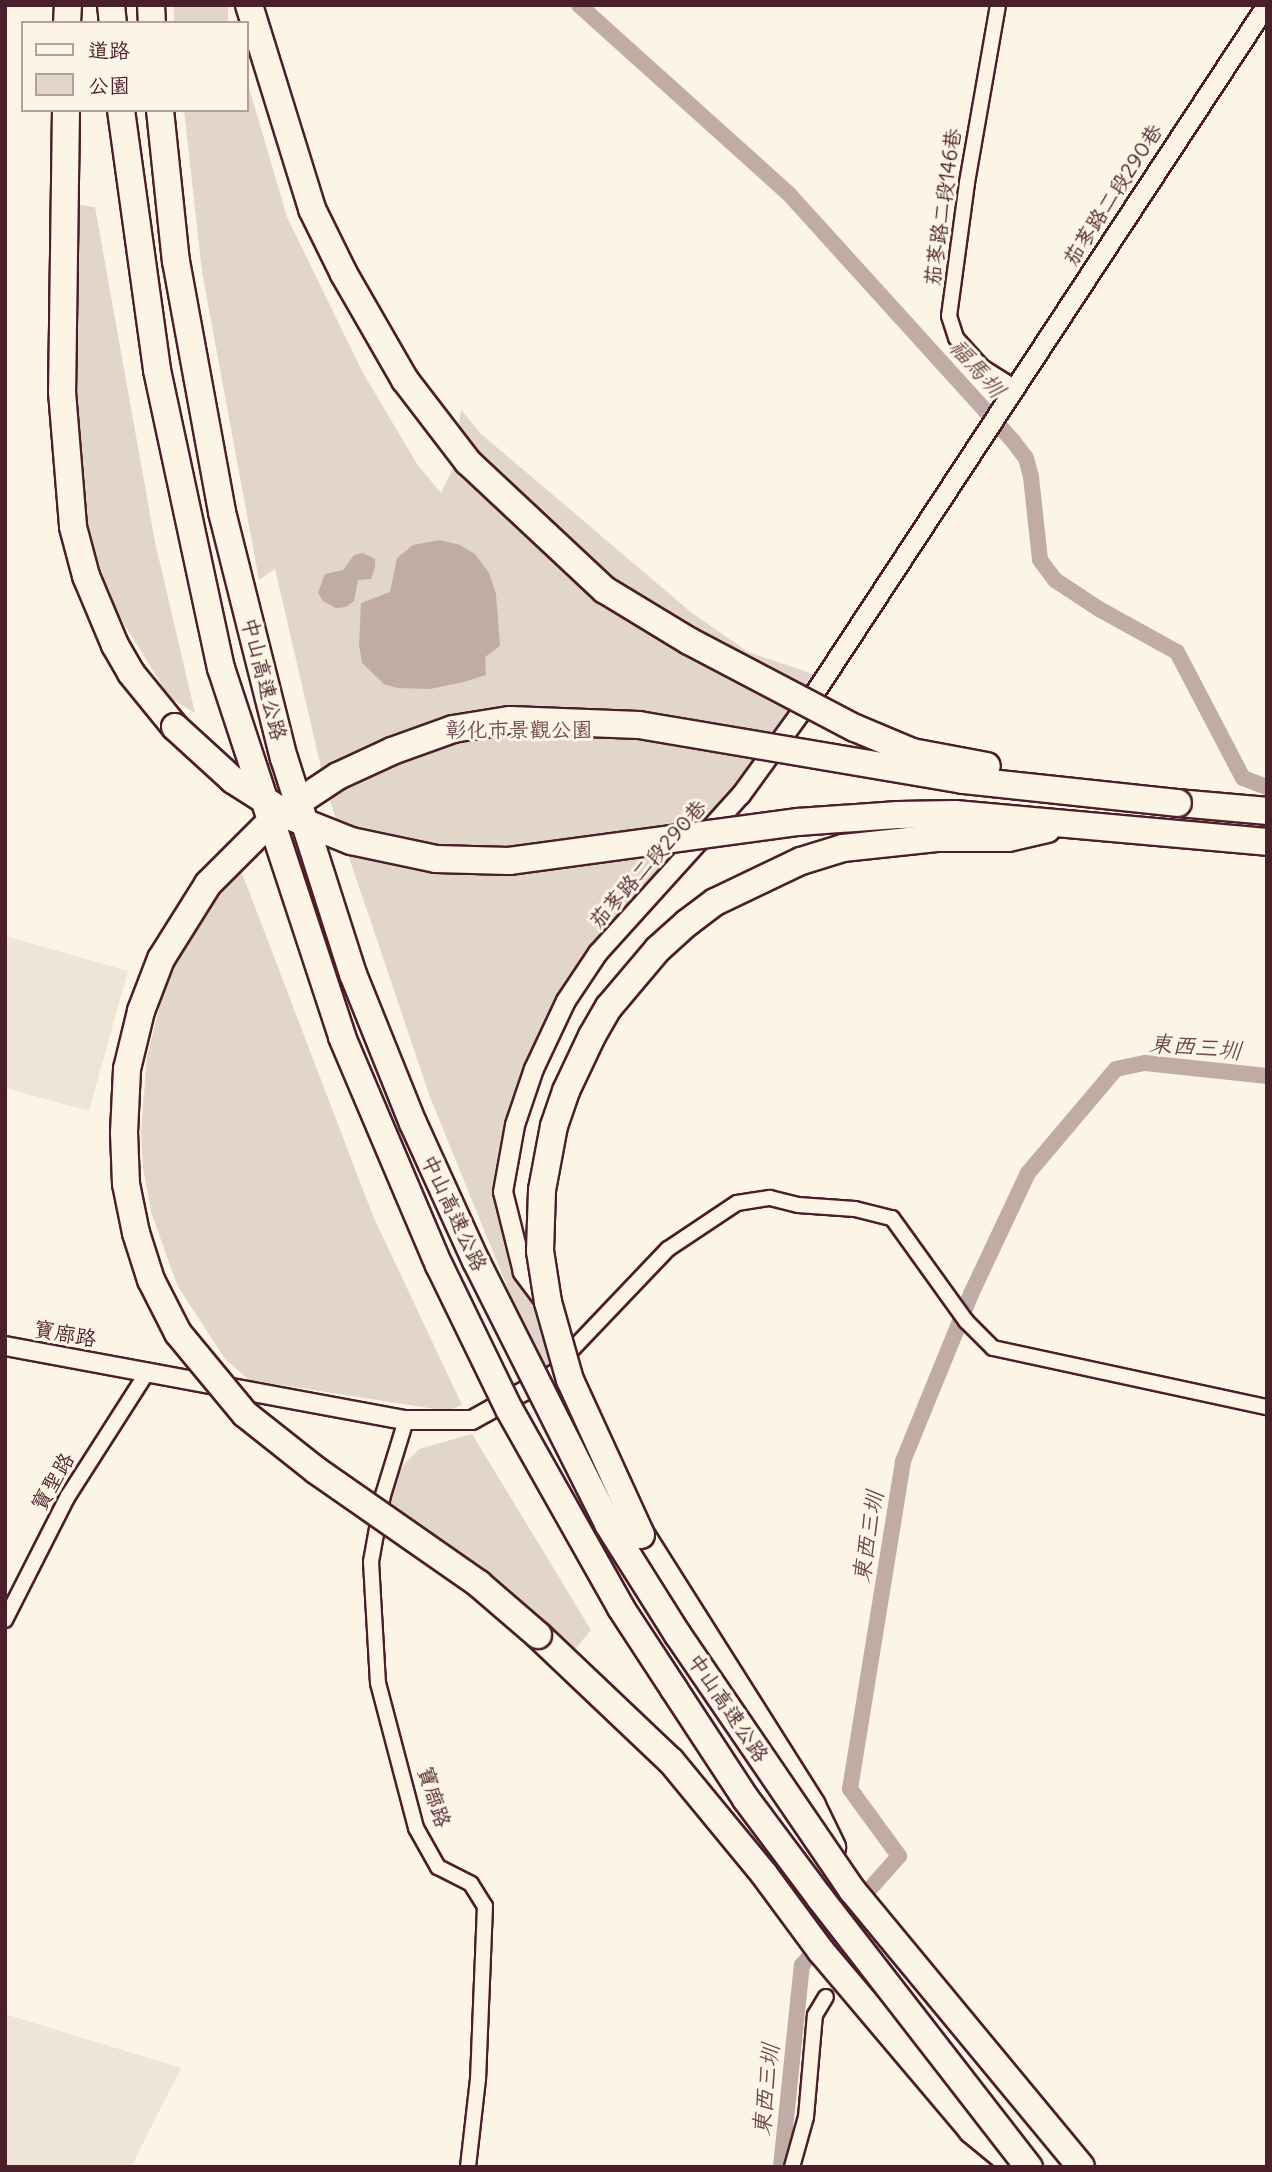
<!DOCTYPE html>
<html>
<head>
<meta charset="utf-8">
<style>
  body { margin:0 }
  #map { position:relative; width:1272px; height:2172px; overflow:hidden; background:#fcf5e5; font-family:Delius,"LXGW WenKai TC",sans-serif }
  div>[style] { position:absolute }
  .built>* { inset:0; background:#eee5d7 }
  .green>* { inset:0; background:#e2d5ca; transform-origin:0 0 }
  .water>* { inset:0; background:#c0aca5 }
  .canal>* { height:16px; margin:-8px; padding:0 8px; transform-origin:8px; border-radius:8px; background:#c0aca5 }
  .roads { filter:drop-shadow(2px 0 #4a1f2b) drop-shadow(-2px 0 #4a1f2b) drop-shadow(0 2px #4a1f2b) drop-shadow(0 -2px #4a1f2b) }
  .minor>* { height:14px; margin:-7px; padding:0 7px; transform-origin:7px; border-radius:7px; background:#fcf5e5 }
  .tertiary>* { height:18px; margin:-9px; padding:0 9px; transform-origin:9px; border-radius:9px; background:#fcf5e5 }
  .motorway>* { height:26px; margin:-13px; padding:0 13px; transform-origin:13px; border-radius:13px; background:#fcf5e5 }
  .bridges { filter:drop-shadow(2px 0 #4a1f2b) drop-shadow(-2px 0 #4a1f2b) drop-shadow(0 2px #4a1f2b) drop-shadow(0 -2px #4a1f2b) }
  .motorway-bridge>* { height:26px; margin:-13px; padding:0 13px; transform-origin:13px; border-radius:13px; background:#fcf5e5 }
  span { translate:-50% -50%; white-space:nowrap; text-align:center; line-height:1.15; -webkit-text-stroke:6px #fcf5e5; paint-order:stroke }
  .street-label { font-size:21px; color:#4a1f2b }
  .park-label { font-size:21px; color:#704c53 }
  .water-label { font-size:23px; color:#6d4950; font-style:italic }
  .frame { position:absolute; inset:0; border:7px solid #4a1f2b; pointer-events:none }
  .legend { position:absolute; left:21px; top:21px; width:228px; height:91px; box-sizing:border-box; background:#fcf5e5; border:2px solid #b59f9b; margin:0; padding:9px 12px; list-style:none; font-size:21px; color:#4a1f2b }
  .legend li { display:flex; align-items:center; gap:14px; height:35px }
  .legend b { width:35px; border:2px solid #b59f9b }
</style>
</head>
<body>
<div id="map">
  <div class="built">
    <div style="clip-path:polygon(5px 936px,128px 971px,89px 1111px,5px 1088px)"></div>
    <div style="clip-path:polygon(5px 2014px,181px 2068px,131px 2167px,5px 2167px)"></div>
  </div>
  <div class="green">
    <div style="left:174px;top:5px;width:54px;height:18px"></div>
    <div style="clip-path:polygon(247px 81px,287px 217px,363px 373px,417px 464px,441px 493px,453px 468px,461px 410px,480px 433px,692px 613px,748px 652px,825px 678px,755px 775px,650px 887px,547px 1031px,505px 1184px,560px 1349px,552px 1367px,539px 1365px,430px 1097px,326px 789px,275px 569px,259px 580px,202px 272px,184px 110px,247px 110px)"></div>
    <div style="clip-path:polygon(65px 203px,95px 207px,155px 542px,195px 713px,170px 698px,95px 577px,73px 468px)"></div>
    <div style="clip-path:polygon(242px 873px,373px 1216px,462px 1405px,448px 1411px,249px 1380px,225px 1359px,177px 1285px,151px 1212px,143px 1167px,141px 1131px,147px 1057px,162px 996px,176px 964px,213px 901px)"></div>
    <div style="clip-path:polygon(472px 1434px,591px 1630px,575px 1649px,551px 1626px,391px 1507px,394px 1484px,404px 1464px,419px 1449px)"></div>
  </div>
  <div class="water">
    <div style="clip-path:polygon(440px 540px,460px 545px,475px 554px,489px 573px,496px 594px,500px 646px,485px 657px,486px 675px,464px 682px,430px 689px,397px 688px,384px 684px,362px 663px,359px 645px,361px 603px,390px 592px,397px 558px,413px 545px)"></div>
    <div style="clip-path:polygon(363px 553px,375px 559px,375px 567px,371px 579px,358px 580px,354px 601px,346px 607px,336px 608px,323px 601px,318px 593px,325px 574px,343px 570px,354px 555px)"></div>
  </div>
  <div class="canal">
    <div style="left:579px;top:5px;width:281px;rotate:42deg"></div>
    <div style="left:788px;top:193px;width:335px;rotate:47.8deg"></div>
    <div style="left:1013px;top:441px;width:21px;rotate:53deg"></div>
    <div style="left:1026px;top:458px;width:20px;rotate:75deg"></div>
    <div style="left:1031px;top:477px;width:83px;rotate:83.8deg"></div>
    <div style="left:1040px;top:560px;width:25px;rotate:53deg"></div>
    <div style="left:1055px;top:580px;width:53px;rotate:33.4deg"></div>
    <div style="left:1099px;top:609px;width:89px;rotate:28.9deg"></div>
    <div style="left:1177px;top:652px;width:142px;rotate:62.4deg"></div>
    <div style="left:1243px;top:778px;width:26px;rotate:21deg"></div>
    <div style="left:781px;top:2167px;width:203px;rotate:-84.1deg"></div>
    <div style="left:802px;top:1965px;width:146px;rotate:-48.3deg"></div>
    <div style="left:899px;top:1856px;width:83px;rotate:-126.2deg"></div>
    <div style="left:850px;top:1789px;width:332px;rotate:-80.8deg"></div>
    <div style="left:903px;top:1461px;width:180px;rotate:-67.8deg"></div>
    <div style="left:971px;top:1294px;width:134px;rotate:-64.8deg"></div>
    <div style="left:1028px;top:1173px;width:136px;rotate:-49.8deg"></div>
    <div style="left:1116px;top:1069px;width:30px;rotate:-12deg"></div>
    <div style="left:1145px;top:1063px;width:123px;rotate:6.1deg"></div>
  </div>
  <div class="roads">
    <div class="minor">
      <div style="left:998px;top:5px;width:181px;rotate:99.9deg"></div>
      <div style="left:967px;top:183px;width:134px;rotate:97.7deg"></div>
      <div style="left:949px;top:316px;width:23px;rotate:72deg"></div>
      <div style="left:956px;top:338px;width:39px;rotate:48deg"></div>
      <div style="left:982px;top:367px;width:39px;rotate:32deg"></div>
      <div style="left:565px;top:1357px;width:149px;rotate:-46.4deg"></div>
      <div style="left:668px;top:1249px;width:83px;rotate:-33.7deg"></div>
      <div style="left:737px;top:1203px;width:33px;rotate:-9deg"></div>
      <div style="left:770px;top:1198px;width:29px;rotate:14deg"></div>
      <div style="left:798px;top:1205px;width:57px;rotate:4deg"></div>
      <div style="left:855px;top:1209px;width:38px;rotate:14deg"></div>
      <div style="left:892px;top:1218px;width:127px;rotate:54.3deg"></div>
      <div style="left:966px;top:1321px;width:38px;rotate:45deg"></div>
      <div style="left:993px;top:1348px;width:280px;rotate:12.2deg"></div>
      <div style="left:406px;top:1420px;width:78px;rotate:107deg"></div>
      <div style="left:383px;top:1495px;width:68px;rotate:100.2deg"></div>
      <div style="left:371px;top:1562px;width:121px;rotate:86.7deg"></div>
      <div style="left:378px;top:1683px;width:150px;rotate:75.3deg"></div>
      <div style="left:416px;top:1828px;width:45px;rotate:60.6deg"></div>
      <div style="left:438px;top:1867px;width:37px;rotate:27deg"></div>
      <div style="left:471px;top:1884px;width:26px;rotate:58deg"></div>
      <div style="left:485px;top:1906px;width:173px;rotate:92.3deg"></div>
      <div style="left:478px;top:2079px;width:89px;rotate:96.5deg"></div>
      <div style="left:5px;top:1620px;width:139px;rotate:-63.1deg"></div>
      <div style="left:68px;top:1496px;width:148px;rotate:-57.4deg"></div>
      <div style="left:792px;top:2167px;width:52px;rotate:-74.4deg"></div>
      <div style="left:806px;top:2117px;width:102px;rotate:-85deg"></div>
      <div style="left:815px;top:2015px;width:21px;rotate:-59deg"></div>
    </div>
    <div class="tertiary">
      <div style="left:546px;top:1303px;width:39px;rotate:-127deg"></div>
      <div style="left:523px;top:1272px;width:82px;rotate:-104deg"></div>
      <div style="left:503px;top:1192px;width:68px;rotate:-79.8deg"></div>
      <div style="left:515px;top:1125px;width:59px;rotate:-71.3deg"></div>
      <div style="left:534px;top:1069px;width:75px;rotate:-64.8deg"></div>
      <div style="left:566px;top:1001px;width:58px;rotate:-56.3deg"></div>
      <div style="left:598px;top:953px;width:213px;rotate:-47.9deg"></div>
      <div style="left:741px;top:795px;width:122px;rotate:-54deg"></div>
      <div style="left:813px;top:696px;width:827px;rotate:-56.69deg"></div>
      <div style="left:5px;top:1346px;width:408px;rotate:10.5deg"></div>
      <div style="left:406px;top:1420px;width:66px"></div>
      <div style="left:472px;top:1420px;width:107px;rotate:-29deg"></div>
      <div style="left:566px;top:1368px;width:10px;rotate:-96deg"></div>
    </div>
    <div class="motorway">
      <div style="left:111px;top:5px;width:18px;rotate:84deg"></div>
      <div style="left:151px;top:5px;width:18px;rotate:87deg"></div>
      <div style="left:67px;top:23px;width:18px;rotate:-87deg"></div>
      <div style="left:66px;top:110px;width:282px;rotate:90.8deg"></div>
      <div style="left:62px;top:392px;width:135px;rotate:85.3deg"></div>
      <div style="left:73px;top:527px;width:51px;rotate:75.1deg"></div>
      <div style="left:86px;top:576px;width:75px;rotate:67.2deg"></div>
      <div style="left:115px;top:645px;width:32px;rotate:60deg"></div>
      <div style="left:131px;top:673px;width:70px;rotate:50.8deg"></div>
      <div style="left:1178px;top:803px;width:89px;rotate:5.1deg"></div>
      <div style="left:641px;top:1535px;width:320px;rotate:57.7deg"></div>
      <div style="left:812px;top:1806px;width:46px;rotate:64deg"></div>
      <div style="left:538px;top:1635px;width:183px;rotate:43.5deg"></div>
      <div style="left:671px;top:1761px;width:146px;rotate:50.5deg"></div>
      <div style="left:764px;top:1874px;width:96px;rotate:53.5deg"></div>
      <div style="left:821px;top:1951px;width:234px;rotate:49.8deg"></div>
      <div style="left:972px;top:2130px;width:58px;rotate:39.4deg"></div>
    </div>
  </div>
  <div class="bridges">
    <div class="motorway-bridge">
      <div style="left:249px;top:5px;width:214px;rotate:72.8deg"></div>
      <div style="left:312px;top:209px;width:72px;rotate:63.8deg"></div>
      <div style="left:344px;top:274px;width:122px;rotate:60.1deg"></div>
      <div style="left:405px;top:380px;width:103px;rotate:52.5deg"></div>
      <div style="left:468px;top:462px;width:187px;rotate:43.1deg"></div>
      <div style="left:605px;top:590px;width:98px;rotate:31.3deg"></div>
      <div style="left:689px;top:641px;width:187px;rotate:27.7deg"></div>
      <div style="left:855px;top:728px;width:62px;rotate:22.8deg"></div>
      <div style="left:912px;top:752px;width:76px;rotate:10.6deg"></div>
      <div style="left:121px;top:110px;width:262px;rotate:82.1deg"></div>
      <div style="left:157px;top:370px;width:305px;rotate:77.9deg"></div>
      <div style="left:221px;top:668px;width:388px;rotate:71.8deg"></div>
      <div style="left:342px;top:1037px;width:248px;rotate:67deg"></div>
      <div style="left:439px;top:1265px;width:160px;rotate:64.1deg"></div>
      <div style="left:509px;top:1409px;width:228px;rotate:60.6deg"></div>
      <div style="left:621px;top:1608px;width:97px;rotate:56.8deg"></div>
      <div style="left:674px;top:1689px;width:131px;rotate:56.8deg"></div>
      <div style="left:746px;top:1799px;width:124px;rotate:53.2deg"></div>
      <div style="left:820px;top:1898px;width:341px;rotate:52.2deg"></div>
      <div style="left:160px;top:110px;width:152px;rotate:84deg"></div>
      <div style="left:176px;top:261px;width:255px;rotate:79.6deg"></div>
      <div style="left:222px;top:512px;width:254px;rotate:75.9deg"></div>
      <div style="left:284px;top:758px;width:227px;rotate:72.3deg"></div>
      <div style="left:353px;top:974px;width:161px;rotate:68.1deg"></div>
      <div style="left:413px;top:1123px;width:152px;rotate:65.5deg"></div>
      <div style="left:476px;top:1261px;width:294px;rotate:63.3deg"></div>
      <div style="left:608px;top:1524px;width:131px;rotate:57.8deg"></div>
      <div style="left:678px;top:1635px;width:309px;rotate:55.7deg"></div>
      <div style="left:852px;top:1890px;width:359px;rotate:50.4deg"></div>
      <div style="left:175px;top:727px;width:79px;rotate:42.4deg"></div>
      <div style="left:233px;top:780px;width:69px;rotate:32.5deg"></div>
      <div style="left:291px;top:817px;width:65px;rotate:21.8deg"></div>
      <div style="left:351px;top:841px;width:87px;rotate:12deg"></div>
      <div style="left:436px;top:859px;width:73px;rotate:1.6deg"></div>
      <div style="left:509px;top:861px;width:292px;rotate:-7.7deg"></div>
      <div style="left:798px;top:822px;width:100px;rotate:-4deg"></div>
      <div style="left:898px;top:815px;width:57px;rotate:-1deg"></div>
      <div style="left:955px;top:814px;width:313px;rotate:5.1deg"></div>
      <div style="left:641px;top:1535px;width:170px;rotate:-114.6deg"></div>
      <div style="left:570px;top:1380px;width:81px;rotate:-105.8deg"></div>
      <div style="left:548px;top:1302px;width:52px;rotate:-98.9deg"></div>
      <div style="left:540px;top:1251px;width:61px;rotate:-88.1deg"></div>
      <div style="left:542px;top:1190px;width:65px;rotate:-79.4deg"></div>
      <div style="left:554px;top:1126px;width:37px;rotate:-71deg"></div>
      <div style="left:566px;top:1091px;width:61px;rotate:-64.7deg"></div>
      <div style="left:592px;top:1036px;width:34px;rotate:-60deg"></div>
      <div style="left:609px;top:1007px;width:76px;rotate:-49.8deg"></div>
      <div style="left:658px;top:949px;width:39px;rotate:-42deg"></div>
      <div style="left:687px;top:923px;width:35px;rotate:-37deg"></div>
      <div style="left:715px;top:902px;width:95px;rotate:-25.5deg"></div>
      <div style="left:801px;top:861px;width:44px;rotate:-17.2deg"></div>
      <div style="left:843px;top:848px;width:94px;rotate:-6.1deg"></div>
      <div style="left:936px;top:838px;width:72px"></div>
      <div style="left:1008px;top:838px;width:40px;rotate:-13deg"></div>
      <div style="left:538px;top:1635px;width:78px;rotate:-139.2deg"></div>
      <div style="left:479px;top:1584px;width:198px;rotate:-145.1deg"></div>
      <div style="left:317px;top:1471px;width:92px;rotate:-141.6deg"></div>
      <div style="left:245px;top:1414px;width:105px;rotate:-129.6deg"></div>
      <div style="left:178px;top:1333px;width:59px;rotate:-117deg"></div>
      <div style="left:151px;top:1280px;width:49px;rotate:-107.7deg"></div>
      <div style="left:136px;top:1233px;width:50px;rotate:-101.5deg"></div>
      <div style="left:126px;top:1184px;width:51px;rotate:-92.2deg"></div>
      <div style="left:124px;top:1133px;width:64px;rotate:-87.3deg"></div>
      <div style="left:127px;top:1069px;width:60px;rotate:-76.4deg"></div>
      <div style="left:141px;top:1011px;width:56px;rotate:-69deg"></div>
      <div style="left:161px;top:959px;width:89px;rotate:-57.9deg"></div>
      <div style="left:208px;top:884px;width:92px;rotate:-45deg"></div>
      <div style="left:273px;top:819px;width:78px;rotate:-33.5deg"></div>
      <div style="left:338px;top:776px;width:60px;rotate:-24.8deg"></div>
      <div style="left:392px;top:751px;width:65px;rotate:-19.8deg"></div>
      <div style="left:453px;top:729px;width:58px;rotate:-9deg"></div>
      <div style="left:510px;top:720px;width:129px;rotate:2.2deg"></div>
      <div style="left:639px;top:725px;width:329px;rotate:9.6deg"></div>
      <div style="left:963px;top:780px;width:216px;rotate:6.1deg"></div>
    </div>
  </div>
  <div class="street-label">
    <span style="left:1113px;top:195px;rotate:-57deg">茄苳路二段290巷</span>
    <span style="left:943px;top:207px;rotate:-82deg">茄苳路二段146巷</span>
    <span style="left:264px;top:679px;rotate:76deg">中山高速公路</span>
    <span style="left:648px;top:864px;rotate:-48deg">茄苳路二段290巷</span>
    <span style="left:454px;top:1213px;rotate:65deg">中山高速公路</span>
    <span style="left:65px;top:1334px;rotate:10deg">寶廍路</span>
    <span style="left:53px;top:1482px;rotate:-60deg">寶聖路</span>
    <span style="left:728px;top:1708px;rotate:56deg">中山高速公路</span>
    <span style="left:434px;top:1797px;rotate:72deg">寶廍路</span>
  </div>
  <div class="park-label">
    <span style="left:519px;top:730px">彰化市景觀公園</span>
  </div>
  <div class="water-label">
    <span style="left:977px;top:368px;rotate:48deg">福馬圳</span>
    <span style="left:1195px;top:1047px;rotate:5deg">東西三圳</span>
    <span style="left:868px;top:1537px;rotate:-81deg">東西三圳</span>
    <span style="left:766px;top:2090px;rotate:-84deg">東西三圳</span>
  </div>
  <div class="frame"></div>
  <ul class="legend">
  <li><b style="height:9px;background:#fcf5e5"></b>道路</li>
  <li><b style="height:19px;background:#e2d5ca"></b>公園</li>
  </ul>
</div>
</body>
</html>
